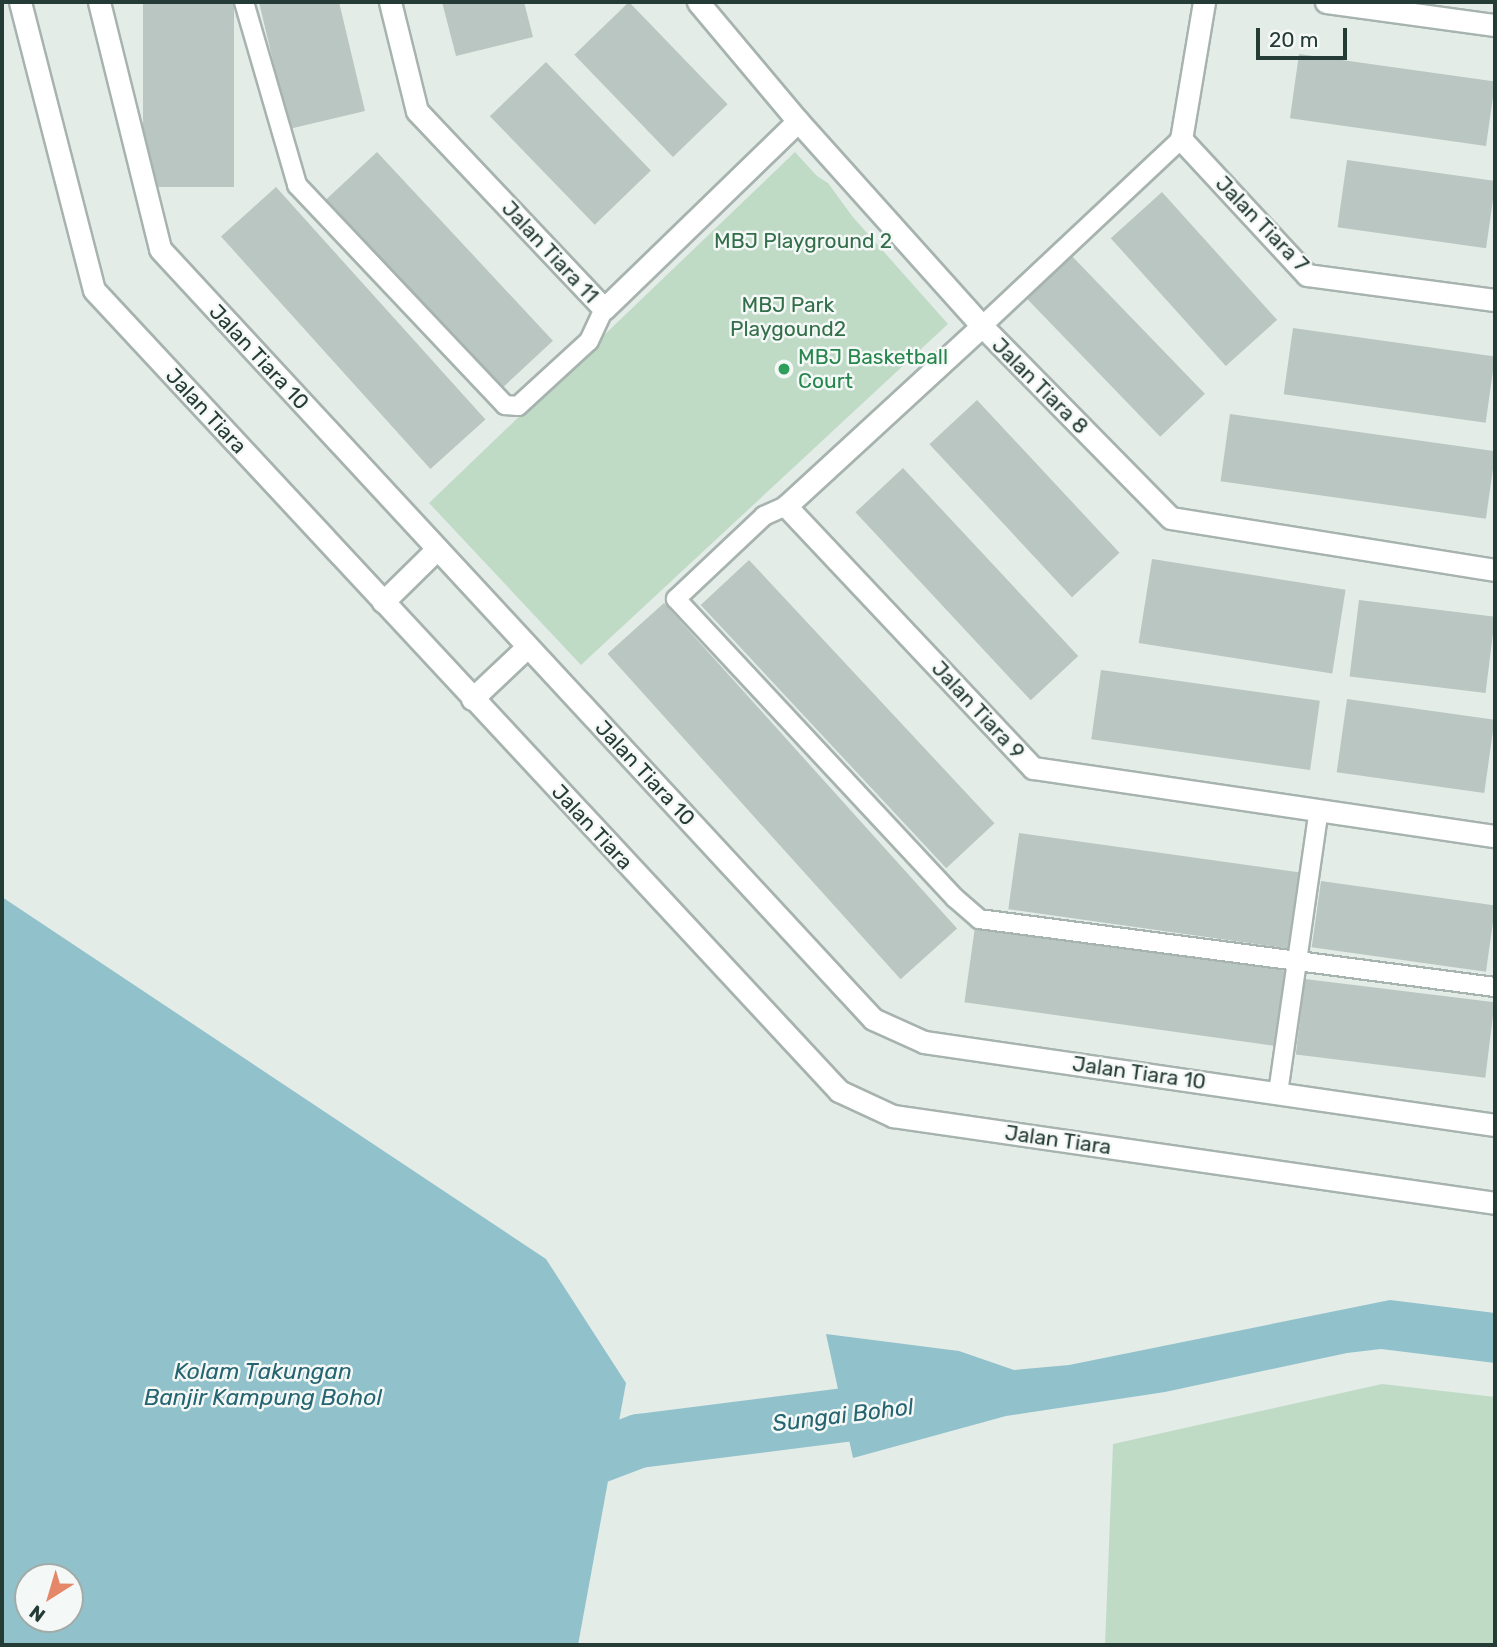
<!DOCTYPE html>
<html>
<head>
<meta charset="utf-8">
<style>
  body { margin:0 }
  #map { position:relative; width:1497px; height:1647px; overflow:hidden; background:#e4ece8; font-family:Rubik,sans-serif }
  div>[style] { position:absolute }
  .green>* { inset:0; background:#bfdbc6 }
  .water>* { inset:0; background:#91c2cb }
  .river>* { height:54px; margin:-27px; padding:0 27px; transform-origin:27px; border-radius:27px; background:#91c2cb }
  .building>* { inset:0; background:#b9c6c1; transform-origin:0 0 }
  .roads { filter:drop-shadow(2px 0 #a7b3af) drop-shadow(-2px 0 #a7b3af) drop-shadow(0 2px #a7b3af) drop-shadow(0 -2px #a7b3af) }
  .lane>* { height:18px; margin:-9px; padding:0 9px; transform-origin:9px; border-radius:9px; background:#fff }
  .street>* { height:21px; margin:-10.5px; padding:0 10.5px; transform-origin:10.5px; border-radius:10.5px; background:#fff }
  .dots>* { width:19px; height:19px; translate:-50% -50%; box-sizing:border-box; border:4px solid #f4f8f6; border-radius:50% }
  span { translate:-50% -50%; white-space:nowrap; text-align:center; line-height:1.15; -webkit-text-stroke:5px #f4f8f6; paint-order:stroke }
  .street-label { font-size:21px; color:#253b35 }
  .park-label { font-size:21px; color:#336e4a }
  .leisure-label { font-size:21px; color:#27864d }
  .left { translate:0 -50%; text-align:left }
  .water-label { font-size:23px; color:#256471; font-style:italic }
  .frame { position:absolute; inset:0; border:4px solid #253b35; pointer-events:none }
  .north { position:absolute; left:14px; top:1563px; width:70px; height:70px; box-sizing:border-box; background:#f4f8f6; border:2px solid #a1aca9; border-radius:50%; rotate:217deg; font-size:19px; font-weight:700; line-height:28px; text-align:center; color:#253b35 }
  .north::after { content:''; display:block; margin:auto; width:24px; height:32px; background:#e48869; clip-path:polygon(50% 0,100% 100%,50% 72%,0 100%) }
  .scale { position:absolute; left:1256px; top:28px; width:91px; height:32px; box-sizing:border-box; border:4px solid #253b35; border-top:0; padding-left:9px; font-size:21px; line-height:24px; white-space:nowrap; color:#253b35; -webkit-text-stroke:5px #f4f8f6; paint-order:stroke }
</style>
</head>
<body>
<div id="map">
  <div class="green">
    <div style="clip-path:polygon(795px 152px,817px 176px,828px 183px,852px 216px,948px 324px,581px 665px,429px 503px)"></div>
    <div style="clip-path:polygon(1382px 1384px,1495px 1397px,1495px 1645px,1105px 1645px,1113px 1444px)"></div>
  </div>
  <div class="water">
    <div style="clip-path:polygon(evenodd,2px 897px,546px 1259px,626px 1383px,578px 1645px,2px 1645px,2px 897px,28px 1577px,70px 1577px,70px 1619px,28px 1619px,28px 1577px)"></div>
    <div style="clip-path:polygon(1390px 1300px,1495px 1313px,1495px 1363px,1381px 1349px,1347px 1353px,1165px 1392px,1006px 1416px,853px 1458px,826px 1334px,959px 1351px,1014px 1370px,1069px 1365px)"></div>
  </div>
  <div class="river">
    <div style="left:544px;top:1477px;width:102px;rotate:-20.8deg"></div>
    <div style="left:639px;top:1441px;width:281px;rotate:-7.2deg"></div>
  </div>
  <div class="building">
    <div style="left:143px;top:2px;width:91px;height:185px"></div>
    <div style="clip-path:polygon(259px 2px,339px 2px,365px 111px,289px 129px)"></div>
    <div style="clip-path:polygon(442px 2px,524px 2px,533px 37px,456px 56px)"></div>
    <div style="left:629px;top:2px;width:142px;height:76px;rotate:46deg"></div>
    <div style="left:1299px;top:54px;width:198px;height:65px;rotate:8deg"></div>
    <div style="left:546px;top:62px;width:151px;height:78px;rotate:46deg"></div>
    <div style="left:377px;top:152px;width:258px;height:70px;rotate:47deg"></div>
    <div style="left:1347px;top:160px;width:150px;height:68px;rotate:8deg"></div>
    <div style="left:276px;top:187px;width:313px;height:74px;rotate:48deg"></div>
    <div style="left:1162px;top:192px;width:172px;height:69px;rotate:48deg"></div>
    <div style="left:1068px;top:252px;width:197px;height:62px;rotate:46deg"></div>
    <div style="left:1293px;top:328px;width:204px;height:67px;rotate:8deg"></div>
    <div style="left:977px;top:400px;width:209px;height:65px;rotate:47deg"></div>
    <div style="left:1230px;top:414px;width:268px;height:68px;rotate:8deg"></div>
    <div style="left:903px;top:468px;width:257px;height:65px;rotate:47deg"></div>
    <div style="left:1152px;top:559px;width:196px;height:85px;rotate:9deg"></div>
    <div style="left:749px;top:560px;width:360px;height:66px;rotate:47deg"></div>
    <div style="left:1359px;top:600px;width:137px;height:77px;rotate:7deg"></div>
    <div style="left:664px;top:603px;width:438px;height:76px;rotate:48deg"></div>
    <div style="left:1101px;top:670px;width:221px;height:70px;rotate:8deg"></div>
    <div style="left:1347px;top:699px;width:149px;height:74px;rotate:8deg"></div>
    <div style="left:1019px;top:833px;width:284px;height:77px;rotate:8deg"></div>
    <div style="left:1321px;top:881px;width:176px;height:67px;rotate:8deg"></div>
    <div style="left:975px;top:927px;width:318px;height:76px;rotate:8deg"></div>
    <div style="left:1305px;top:979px;width:191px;height:76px;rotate:7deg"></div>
  </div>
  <div class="roads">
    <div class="lane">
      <div style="left:244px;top:2px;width:191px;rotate:73.8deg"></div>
      <div style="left:297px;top:185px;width:303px;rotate:46.6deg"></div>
      <div style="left:505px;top:405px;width:13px;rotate:4deg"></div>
      <div style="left:518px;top:406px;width:96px;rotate:-42.5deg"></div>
      <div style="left:589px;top:341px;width:35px;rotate:-65deg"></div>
      <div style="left:982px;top:326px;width:273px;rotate:-43.2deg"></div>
      <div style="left:786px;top:506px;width:24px;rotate:156deg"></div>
      <div style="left:764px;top:516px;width:121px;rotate:136.7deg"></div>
      <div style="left:676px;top:599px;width:409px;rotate:47deg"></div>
      <div style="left:955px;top:898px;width:32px;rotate:41deg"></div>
      <div style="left:979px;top:919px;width:520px;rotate:7.51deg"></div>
      <div style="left:1278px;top:1093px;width:286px;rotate:-81.8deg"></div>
    </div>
    <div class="street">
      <div style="left:20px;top:2px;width:297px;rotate:75.6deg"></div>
      <div style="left:94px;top:290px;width:1094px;rotate:47.07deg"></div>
      <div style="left:839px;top:1091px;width:60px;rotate:24.8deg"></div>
      <div style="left:893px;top:1116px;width:608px;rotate:8.22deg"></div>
      <div style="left:99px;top:2px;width:254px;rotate:76.1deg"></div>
      <div style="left:160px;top:249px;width:1049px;rotate:47.2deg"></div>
      <div style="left:873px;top:1019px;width:56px;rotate:24.3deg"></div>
      <div style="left:924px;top:1042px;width:577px;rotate:8.27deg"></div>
      <div style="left:390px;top:2px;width:112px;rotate:76.1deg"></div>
      <div style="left:417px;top:111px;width:272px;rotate:46.6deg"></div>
      <div style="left:604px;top:309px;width:270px;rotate:-44.1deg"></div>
      <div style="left:698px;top:2px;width:155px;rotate:50deg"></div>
      <div style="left:798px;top:121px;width:275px;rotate:48.1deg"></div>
      <div style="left:982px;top:326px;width:269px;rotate:45.5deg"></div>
      <div style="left:1171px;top:518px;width:328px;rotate:9.1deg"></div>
      <div style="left:1204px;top:2px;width:139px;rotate:99.5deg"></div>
      <div style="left:1181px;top:139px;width:185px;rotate:47.2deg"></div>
      <div style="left:1307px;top:275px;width:190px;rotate:7.6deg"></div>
      <div style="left:1326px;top:2px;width:171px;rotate:7.8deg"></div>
      <div style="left:982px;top:326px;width:266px;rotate:137.4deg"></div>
      <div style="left:786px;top:506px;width:360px;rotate:46.7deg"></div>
      <div style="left:1033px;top:768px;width:467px;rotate:8.4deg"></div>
      <div style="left:383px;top:602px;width:76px;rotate:-44.5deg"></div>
      <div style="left:472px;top:699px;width:76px;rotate:-43.4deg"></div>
    </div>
  </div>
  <div class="dots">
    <div style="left:784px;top:369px;background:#2e9e5b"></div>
  </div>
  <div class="street-label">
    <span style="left:1262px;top:224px;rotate:46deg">Jalan Tiara 7</span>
    <span style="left:550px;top:252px;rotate:47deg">Jalan Tiara 11</span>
    <span style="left:259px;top:357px;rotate:47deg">Jalan Tiara 10</span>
    <span style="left:1040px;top:386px;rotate:45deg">Jalan Tiara 8</span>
    <span style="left:206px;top:411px;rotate:47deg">Jalan Tiara</span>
    <span style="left:978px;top:710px;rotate:47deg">Jalan Tiara 9</span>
    <span style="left:645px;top:773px;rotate:47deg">Jalan Tiara 10</span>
    <span style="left:592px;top:827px;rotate:47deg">Jalan Tiara</span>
    <span style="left:1139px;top:1073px;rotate:8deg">Jalan Tiara 10</span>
    <span style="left:1058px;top:1140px;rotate:8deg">Jalan Tiara</span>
  </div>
  <div class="park-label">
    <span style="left:803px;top:241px">MBJ Playground 2</span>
    <span style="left:788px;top:317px">MBJ Park<br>Playgound2</span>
  </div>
  <div class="leisure-label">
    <span class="left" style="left:798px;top:369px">MBJ Basketball<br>Court</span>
  </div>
  <div class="water-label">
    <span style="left:263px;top:1384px">Kolam Takungan<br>Banjir Kampung Bohol</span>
    <span style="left:843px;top:1415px;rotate:-7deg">Sungai Bohol</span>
  </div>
  <div class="frame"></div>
  <div class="north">N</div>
  <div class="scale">20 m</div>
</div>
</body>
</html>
